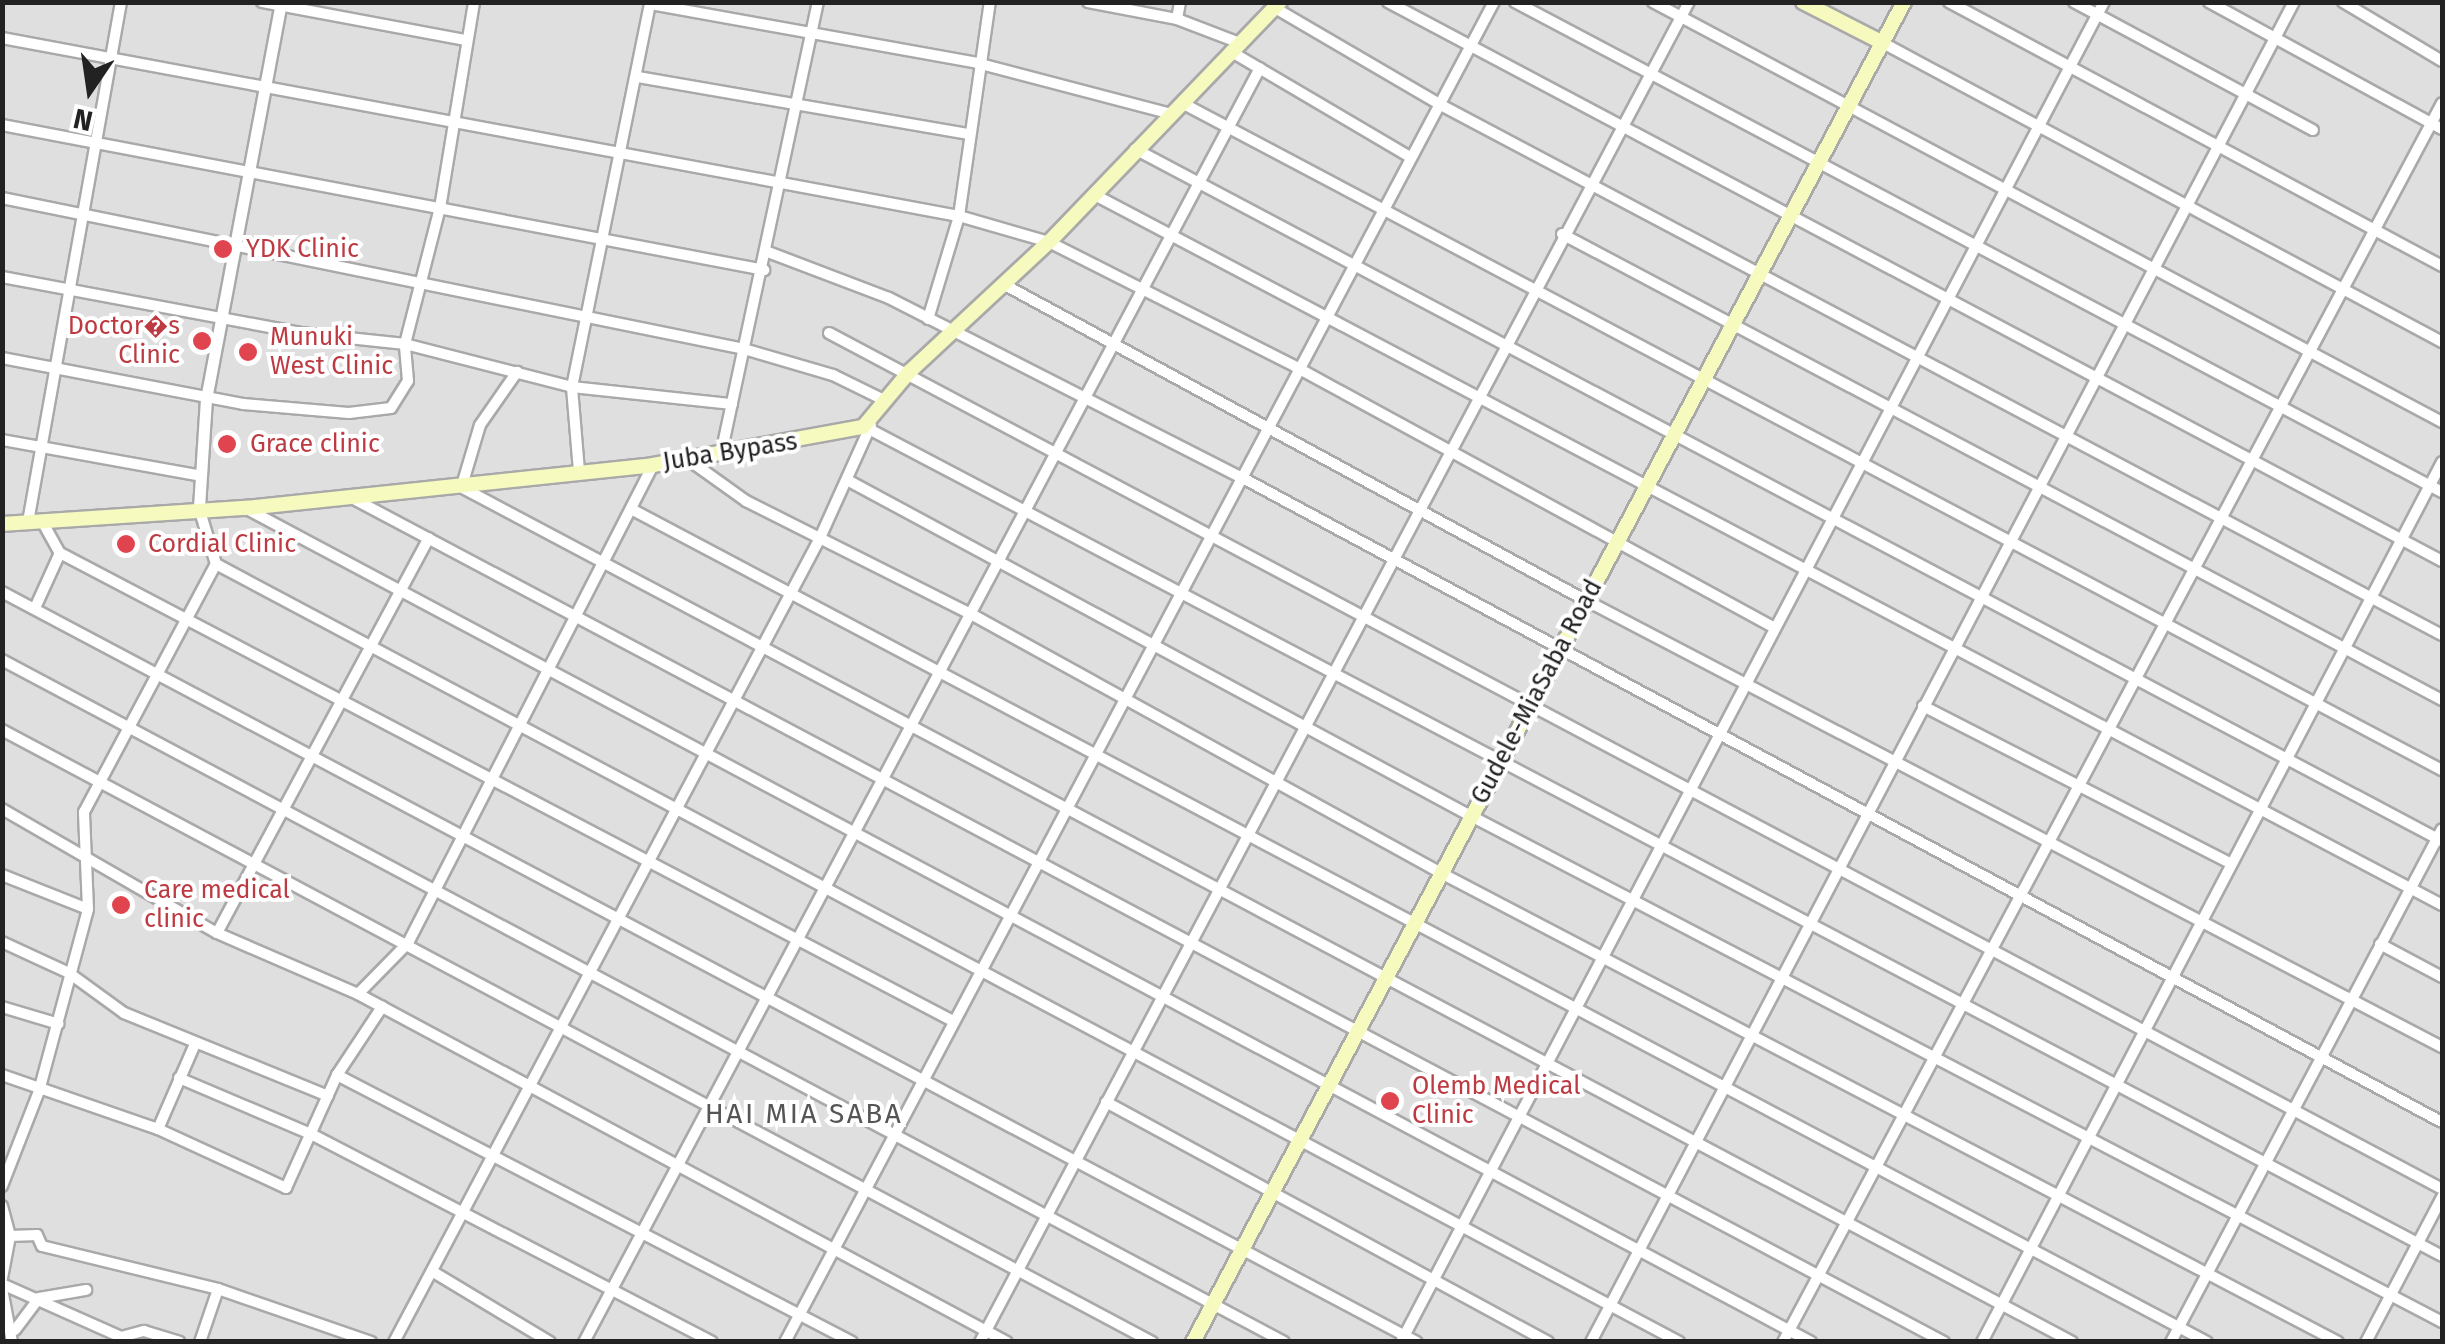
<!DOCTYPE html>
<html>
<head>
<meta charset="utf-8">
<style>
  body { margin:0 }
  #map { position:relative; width:2445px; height:1344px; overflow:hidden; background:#f2efe9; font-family:"Fira Sans",sans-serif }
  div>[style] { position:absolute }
  .residential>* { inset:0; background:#e0dfdf; transform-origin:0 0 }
  .roads { filter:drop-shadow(2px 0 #a9a9a9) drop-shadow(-2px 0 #a9a9a9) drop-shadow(0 2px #a9a9a9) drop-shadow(0 -2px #a9a9a9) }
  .minor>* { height:10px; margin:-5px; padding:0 5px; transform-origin:5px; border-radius:5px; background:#fff }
  .tertiary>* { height:11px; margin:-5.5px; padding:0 5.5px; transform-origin:5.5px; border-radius:5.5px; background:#fff }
  .secondary>* { height:14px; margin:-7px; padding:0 7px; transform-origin:7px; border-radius:7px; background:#f7fabf }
  .dots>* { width:28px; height:28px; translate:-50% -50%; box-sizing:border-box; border:5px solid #fff; border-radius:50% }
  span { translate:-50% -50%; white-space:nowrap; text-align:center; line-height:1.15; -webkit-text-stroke:8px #fff; paint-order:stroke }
  .health-label { font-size:25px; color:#be3a42 }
  .left { translate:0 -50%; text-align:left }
  .right { translate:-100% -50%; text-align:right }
  .street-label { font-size:25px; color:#222 }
  .neighbourhood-label { font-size:28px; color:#555; letter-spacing:2.5px }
  .frame { position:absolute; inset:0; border:5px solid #222; pointer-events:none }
  .north { position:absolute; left:40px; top:40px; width:100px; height:100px; -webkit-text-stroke:8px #fff; paint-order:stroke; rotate:193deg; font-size:28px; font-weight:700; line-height:40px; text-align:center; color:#222 }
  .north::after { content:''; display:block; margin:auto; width:35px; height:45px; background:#222; clip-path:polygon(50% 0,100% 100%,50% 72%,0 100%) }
</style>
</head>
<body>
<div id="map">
  <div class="residential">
    <div style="left:3px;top:3px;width:2439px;height:1338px"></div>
  </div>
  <div class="roads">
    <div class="minor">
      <div style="left:262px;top:2px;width:208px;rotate:10.6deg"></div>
      <div style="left:1088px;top:2px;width:91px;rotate:10.8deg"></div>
      <div style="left:1177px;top:19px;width:64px;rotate:21deg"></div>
      <div style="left:1388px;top:2px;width:1193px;rotate:27.94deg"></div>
      <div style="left:1515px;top:2px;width:1049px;rotate:27.86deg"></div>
      <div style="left:1653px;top:2px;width:894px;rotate:28.03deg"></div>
      <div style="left:1949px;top:2px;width:559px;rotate:28.17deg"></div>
      <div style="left:2074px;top:2px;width:271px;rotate:28.2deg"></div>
      <div style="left:2209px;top:2px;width:265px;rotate:28.6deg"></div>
      <div style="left:2343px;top:2px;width:115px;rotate:30.8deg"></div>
      <div style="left:650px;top:4px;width:332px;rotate:10.2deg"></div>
      <div style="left:977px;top:63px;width:202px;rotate:14.7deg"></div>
      <div style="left:1275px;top:8px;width:190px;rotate:30.3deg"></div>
      <div style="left:1439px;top:104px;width:1135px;rotate:27.9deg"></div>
      <div style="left:1177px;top:19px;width:17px;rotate:-80deg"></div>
      <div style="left:2px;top:38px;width:973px;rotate:10.54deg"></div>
      <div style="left:959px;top:216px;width:94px;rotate:16.1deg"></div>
      <div style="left:1049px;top:242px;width:277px;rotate:26.8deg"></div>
      <div style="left:1296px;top:367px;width:543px;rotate:28.59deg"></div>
      <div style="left:1883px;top:43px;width:634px;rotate:28.14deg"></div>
      <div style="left:1230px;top:51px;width:207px;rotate:30.5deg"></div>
      <div style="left:638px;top:77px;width:336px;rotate:9.8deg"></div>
      <div style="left:1182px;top:103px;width:1426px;rotate:27.9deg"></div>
      <div style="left:2px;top:125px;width:776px;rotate:10.77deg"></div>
      <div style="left:1135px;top:149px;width:1479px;rotate:27.9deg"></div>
      <div style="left:1093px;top:194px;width:1525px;rotate:27.79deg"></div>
      <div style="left:2px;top:198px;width:757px;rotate:11.5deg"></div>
      <div style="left:744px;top:349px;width:93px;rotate:16.3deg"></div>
      <div style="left:833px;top:375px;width:59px;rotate:26.1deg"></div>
      <div style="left:1562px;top:234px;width:996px;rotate:27.9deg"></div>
      <div style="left:768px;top:252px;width:129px;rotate:20.8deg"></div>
      <div style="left:889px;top:298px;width:393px;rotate:27deg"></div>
      <div style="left:1239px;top:476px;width:1365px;rotate:28.24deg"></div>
      <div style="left:2px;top:277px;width:304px;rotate:10.6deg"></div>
      <div style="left:301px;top:333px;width:105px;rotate:6deg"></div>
      <div style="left:405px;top:344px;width:172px;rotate:14.4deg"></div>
      <div style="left:572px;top:387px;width:161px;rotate:6.1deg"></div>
      <div style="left:1005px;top:285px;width:660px;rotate:28.51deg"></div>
      <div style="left:1585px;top:600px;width:967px;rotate:27.55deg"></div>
      <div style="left:928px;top:319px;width:108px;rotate:-73.2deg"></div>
      <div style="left:959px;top:216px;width:216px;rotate:-81.8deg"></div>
      <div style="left:829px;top:333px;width:1826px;rotate:27.95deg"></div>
      <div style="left:2px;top:358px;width:245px;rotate:10.8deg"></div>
      <div style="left:243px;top:404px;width:106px;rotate:4.9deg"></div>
      <div style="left:349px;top:413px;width:42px;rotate:-6.8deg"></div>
      <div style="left:391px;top:408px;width:32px;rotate:-58deg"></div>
      <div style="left:408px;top:381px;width:37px;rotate:-95deg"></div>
      <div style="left:405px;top:344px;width:140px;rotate:-75.6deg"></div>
      <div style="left:440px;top:208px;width:209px;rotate:-80.6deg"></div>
      <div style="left:869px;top:429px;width:1777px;rotate:27.73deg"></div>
      <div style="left:2px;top:440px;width:197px;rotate:10.2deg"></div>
      <div style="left:721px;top:454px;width:462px;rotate:-77.9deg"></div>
      <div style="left:686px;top:458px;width:74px;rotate:35.6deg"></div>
      <div style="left:746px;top:501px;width:252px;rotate:26.7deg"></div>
      <div style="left:971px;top:614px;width:537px;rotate:28.86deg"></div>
      <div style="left:1441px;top:873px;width:1012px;rotate:27.6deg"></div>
      <div style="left:579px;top:471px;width:84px;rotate:-94.8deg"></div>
      <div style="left:572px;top:387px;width:393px;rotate:-78.5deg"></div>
      <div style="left:849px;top:481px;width:706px;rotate:28.31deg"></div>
      <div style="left:1471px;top:816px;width:1095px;rotate:27.52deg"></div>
      <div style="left:463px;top:482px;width:59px;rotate:-73.4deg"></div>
      <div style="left:480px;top:425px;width:65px;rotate:-55.1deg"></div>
      <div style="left:459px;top:486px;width:1826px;rotate:27.95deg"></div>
      <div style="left:352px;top:498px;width:1802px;rotate:27.93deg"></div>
      <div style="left:247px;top:509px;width:1772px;rotate:28.04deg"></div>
      <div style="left:633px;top:510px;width:1780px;rotate:27.86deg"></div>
      <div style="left:42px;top:521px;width:37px;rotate:61deg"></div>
      <div style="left:60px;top:553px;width:1006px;rotate:27.66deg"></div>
      <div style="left:28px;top:522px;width:528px;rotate:-79.86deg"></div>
      <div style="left:216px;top:564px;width:1657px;rotate:28deg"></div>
      <div style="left:2px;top:592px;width:1601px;rotate:27.93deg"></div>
      <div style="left:35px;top:608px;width:60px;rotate:-65.6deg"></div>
      <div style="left:2px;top:660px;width:1452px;rotate:28.01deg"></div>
      <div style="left:1923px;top:706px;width:345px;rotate:27.1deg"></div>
      <div style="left:2px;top:730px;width:1303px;rotate:28.02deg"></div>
      <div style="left:2px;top:809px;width:248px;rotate:30deg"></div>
      <div style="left:217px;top:933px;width:154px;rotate:23.4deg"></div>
      <div style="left:358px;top:994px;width:736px;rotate:28.2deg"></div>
      <div style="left:2px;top:875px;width:92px;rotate:21.6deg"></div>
      <div style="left:217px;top:933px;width:448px;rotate:-61.8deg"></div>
      <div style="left:2px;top:942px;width:74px;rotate:24.8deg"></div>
      <div style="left:69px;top:973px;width:68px;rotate:36deg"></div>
      <div style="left:124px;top:1013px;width:220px;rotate:22.1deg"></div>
      <div style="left:2380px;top:944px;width:70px;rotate:28deg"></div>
      <div style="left:358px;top:994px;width:71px;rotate:-45.6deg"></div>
      <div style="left:408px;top:943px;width:537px;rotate:-62.86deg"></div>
      <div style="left:2px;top:1007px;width:59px;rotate:16.6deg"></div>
      <div style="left:2px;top:1075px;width:165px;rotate:19.1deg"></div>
      <div style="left:158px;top:1129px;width:141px;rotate:24.7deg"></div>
      <div style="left:286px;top:1188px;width:124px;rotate:-65.7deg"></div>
      <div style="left:337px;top:1075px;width:82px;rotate:-56.5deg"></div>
      <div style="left:337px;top:1075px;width:580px;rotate:27.4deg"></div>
      <div style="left:179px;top:1078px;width:146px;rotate:23deg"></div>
      <div style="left:313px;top:1135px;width:449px;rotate:27.4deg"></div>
      <div style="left:1106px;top:1102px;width:503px;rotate:28.5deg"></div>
      <div style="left:158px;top:1129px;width:93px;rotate:-66.5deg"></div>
      <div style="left:2px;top:1186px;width:102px;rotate:-68.7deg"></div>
      <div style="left:39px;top:1091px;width:188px;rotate:-74.9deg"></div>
      <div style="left:88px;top:909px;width:97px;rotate:-92.4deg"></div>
      <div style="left:84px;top:812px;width:281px;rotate:-62deg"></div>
      <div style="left:216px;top:564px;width:59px;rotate:-106.9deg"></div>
      <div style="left:2px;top:1206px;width:31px;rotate:75deg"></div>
      <div style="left:10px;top:1236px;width:43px;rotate:100.8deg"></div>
      <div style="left:10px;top:1236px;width:27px;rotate:-2deg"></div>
      <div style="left:37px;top:1235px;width:12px;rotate:66deg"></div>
      <div style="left:42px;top:1246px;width:181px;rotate:13.7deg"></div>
      <div style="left:218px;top:1289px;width:162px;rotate:19.1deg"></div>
      <div style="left:435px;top:1273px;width:134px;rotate:31deg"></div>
      <div style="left:2px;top:1284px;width:130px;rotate:24deg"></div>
      <div style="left:121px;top:1337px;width:24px;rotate:-15deg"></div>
      <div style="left:144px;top:1331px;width:37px;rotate:17deg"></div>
      <div style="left:2px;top:1289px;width:54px;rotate:79.3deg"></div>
      <div style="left:15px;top:1330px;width:40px;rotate:-53deg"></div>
      <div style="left:39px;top:1298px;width:48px;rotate:-9.7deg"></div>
      <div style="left:200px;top:1342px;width:56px;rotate:-71.2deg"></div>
      <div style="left:394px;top:1342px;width:908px;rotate:-62.08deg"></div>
      <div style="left:819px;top:540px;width:126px;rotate:-65.7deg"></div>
      <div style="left:584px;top:1342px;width:1442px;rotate:-62.05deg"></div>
      <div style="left:785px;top:1342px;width:1516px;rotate:-62.12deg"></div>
      <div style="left:980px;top:1342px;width:1516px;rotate:-62.12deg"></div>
      <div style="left:1401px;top:1342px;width:1513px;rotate:-62.32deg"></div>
      <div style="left:1591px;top:1342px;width:1513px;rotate:-62.32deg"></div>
      <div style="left:1783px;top:1342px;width:1403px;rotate:-61.99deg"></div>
      <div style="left:1982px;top:1342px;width:993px;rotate:-62.4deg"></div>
      <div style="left:2171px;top:1342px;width:580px;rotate:-62.15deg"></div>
      <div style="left:2366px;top:1342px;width:164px;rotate:-62.3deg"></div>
    </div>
    <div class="tertiary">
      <div style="left:199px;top:507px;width:108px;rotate:-86.3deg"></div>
      <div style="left:206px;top:399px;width:404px;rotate:-79.3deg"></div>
    </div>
    <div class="secondary">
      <div style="left:1803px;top:2px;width:90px;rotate:27.1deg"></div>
      <div style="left:2px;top:524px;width:245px;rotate:-3.8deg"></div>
      <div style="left:246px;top:508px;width:409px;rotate:-6deg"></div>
      <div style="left:653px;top:465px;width:213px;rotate:-10.3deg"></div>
      <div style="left:863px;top:427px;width:72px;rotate:-50.1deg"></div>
      <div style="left:909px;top:372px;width:191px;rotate:-42.9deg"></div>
      <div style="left:1049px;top:242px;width:333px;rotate:-46.1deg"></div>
      <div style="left:1193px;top:1342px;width:1517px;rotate:-62.05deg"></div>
    </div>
  </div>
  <div class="dots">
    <div style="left:223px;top:249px;background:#e0444e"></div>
    <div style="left:202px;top:341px;background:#e0444e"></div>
    <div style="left:248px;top:352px;background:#e0444e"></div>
    <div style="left:227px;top:444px;background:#e0444e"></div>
    <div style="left:126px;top:544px;background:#e0444e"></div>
    <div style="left:121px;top:905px;background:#e0444e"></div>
    <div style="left:1390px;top:1101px;background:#e0444e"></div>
  </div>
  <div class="health-label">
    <span class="left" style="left:246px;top:249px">YDK Clinic</span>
    <span class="right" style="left:180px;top:341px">Doctor�s<br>Clinic</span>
    <span class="left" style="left:270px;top:352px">Munuki<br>West Clinic</span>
    <span class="left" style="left:250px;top:444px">Grace clinic</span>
    <span class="left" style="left:148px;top:544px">Cordial Clinic</span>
    <span class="left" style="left:144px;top:905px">Care medical<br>clinic</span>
    <span class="left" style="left:1412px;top:1101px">Olemb Medical<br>Clinic</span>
  </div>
  <div class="street-label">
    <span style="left:730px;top:452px;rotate:-9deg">Juba Bypass</span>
    <span style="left:1537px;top:692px;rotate:-62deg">Gudele-MiaSaba Road</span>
  </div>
  <div class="neighbourhood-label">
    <span style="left:804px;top:1114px">HAI MIA SABA</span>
  </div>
  <div class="frame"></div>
  <div class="north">N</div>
</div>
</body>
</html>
